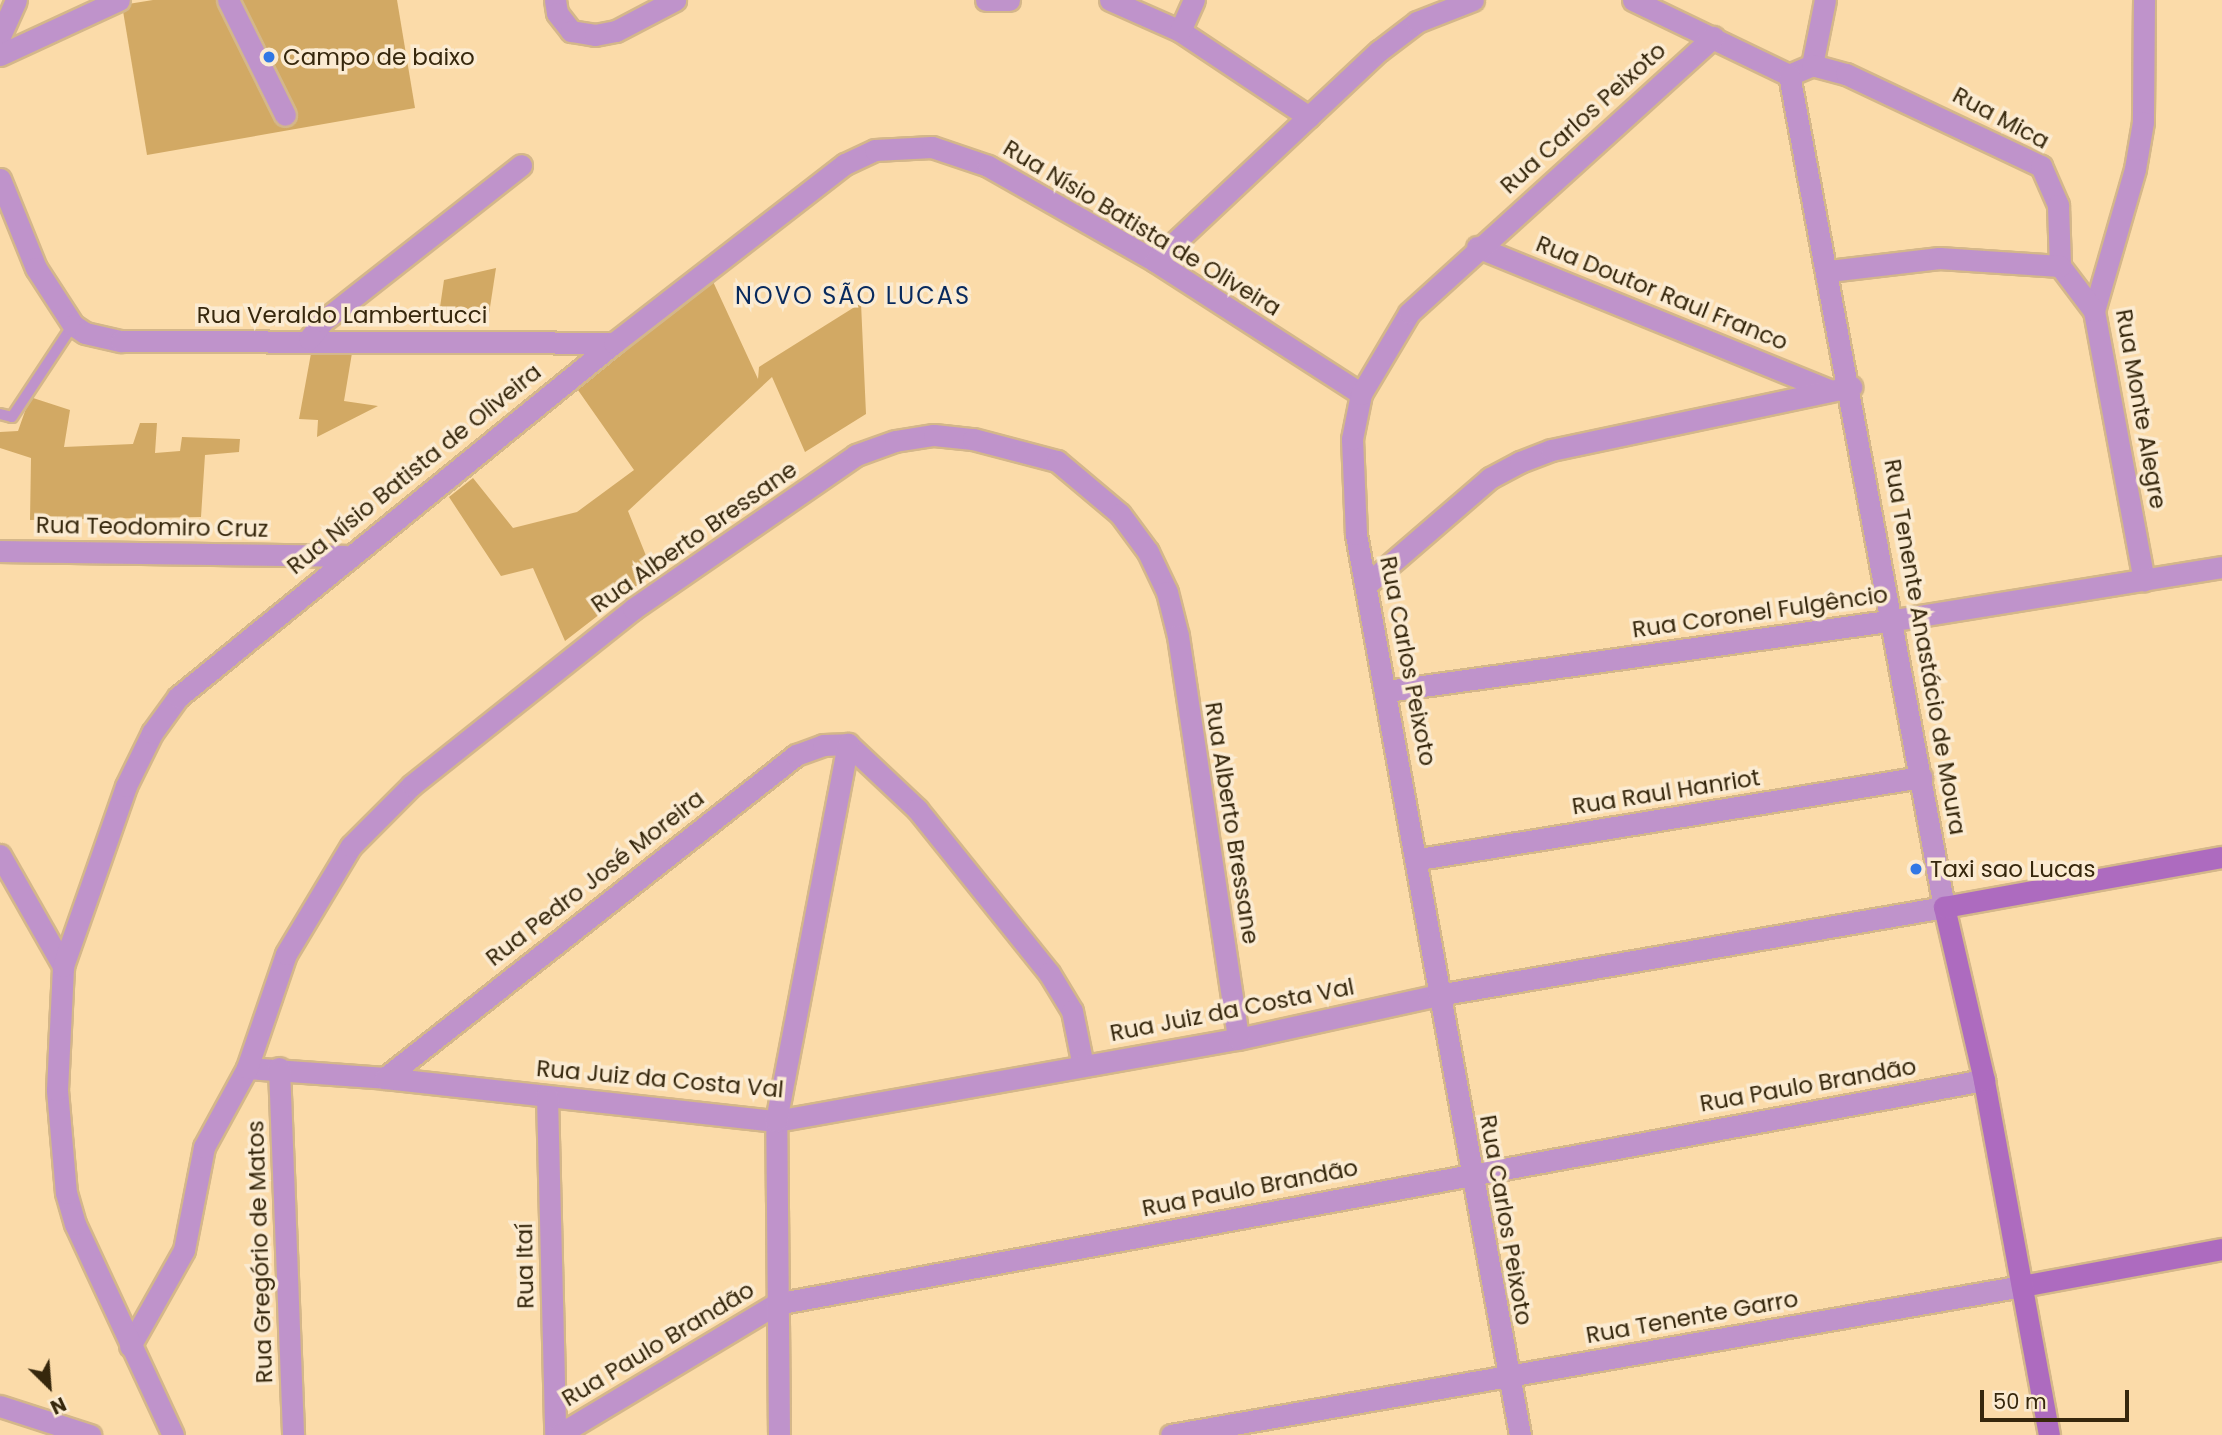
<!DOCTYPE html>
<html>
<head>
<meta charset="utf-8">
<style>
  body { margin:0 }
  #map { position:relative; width:2222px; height:1435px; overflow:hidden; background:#fbdba9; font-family:Poppins,sans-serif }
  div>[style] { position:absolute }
  .green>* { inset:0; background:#d2a964 }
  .roads { filter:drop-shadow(2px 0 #d4b78a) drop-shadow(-2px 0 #d4b78a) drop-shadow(0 2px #d4b78a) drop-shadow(0 -2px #d4b78a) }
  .lane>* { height:10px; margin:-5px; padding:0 5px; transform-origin:5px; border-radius:5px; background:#bf93cb }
  .street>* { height:21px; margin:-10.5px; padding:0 10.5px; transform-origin:10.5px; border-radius:10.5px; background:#bf93cb }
  .secondary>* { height:21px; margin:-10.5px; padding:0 10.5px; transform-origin:10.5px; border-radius:10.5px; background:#ad6bbf }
  .dots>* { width:19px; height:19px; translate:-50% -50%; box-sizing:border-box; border:4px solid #fbebd2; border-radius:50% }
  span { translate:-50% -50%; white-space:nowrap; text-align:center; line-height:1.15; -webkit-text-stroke:7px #fbebd2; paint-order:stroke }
  .poi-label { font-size:23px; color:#36270c }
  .left { translate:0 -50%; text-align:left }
  .street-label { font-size:23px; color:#36270c }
  .neighbourhood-label { font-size:24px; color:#07295d; letter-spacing:2px }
  .north { position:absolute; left:14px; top:1351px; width:70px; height:70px; -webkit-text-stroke:5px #fbebd2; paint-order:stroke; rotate:155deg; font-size:19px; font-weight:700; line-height:28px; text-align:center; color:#36270c }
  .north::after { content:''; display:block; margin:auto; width:24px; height:32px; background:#36270c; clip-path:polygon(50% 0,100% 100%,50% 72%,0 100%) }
  .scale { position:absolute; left:1980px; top:1390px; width:149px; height:32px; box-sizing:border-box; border:4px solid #36270c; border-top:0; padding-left:9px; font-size:21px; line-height:24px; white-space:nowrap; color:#36270c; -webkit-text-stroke:5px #fbebd2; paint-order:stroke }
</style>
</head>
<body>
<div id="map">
  <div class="green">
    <div style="clip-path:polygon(153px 0,397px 0,415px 108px,147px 155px,122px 5px)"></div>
    <div style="clip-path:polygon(496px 268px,489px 314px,439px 314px,444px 280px)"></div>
    <div style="clip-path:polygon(710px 275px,758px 379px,759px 367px,861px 303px,866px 414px,805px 452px,772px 377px,628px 511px,653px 573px,565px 641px,533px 568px,501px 576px,449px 497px,473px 478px,513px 528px,577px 512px,634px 470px,573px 383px)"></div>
    <div style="clip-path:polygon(353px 347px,344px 401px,378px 406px,317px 437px,318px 420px,299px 419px,312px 348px)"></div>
    <div style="clip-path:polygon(30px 397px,70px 410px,64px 447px,133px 444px,140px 423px,157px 423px,155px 453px,180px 451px,182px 437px,240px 439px,239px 452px,205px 455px,201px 517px,30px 520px,31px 458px,0 448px,0 432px,18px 431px)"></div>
  </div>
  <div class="roads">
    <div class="lane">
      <div style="left:0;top:414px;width:12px;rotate:14deg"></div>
      <div style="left:12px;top:417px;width:110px;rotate:-56.5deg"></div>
    </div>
    <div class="street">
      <div style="left:228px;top:0;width:128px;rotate:63.6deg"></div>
      <div style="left:555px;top:0;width:13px;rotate:81deg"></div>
      <div style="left:557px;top:13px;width:23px;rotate:52deg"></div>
      <div style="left:571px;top:31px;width:24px;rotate:9deg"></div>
      <div style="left:595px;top:35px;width:21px;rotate:-11deg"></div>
      <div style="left:616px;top:31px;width:67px;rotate:-27.7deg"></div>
      <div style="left:986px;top:0;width:23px"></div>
      <div style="left:1110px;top:0;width:77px;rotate:23.9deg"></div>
      <div style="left:1180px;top:31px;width:155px;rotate:33.7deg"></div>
      <div style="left:1633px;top:0;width:173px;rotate:25.7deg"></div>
      <div style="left:2144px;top:0;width:122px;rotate:90.5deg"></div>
      <div style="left:2143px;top:122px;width:48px;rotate:99.7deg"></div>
      <div style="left:2135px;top:169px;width:148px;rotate:106.1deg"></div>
      <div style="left:2094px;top:311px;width:274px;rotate:79.5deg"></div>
      <div style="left:1180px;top:31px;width:34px;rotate:-66deg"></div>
      <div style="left:0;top:36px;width:39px;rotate:-66deg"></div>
      <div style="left:0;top:55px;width:131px;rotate:-24.8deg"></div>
      <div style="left:1812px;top:65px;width:66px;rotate:-78.7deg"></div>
      <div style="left:1789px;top:75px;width:25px;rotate:-23deg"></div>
      <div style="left:1812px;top:65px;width:35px;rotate:15deg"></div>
      <div style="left:1846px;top:74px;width:216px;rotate:25.3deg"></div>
      <div style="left:2041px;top:166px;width:43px;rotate:66.4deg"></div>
      <div style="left:2058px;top:205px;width:61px;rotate:88.1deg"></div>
      <div style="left:2060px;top:266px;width:56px;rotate:52.9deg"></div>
      <div style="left:0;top:179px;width:96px;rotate:68deg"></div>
      <div style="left:36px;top:268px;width:68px;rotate:57deg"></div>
      <div style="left:73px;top:325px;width:14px;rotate:34deg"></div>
      <div style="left:85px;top:333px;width:37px;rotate:13deg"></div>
      <div style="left:121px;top:341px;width:493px;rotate:0.2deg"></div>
      <div style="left:1477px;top:247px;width:378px;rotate:22.1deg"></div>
      <div style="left:1155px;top:261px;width:307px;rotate:-43.2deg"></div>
      <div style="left:1379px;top:51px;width:48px;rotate:-37.3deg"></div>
      <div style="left:1417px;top:22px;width:60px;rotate:-21.4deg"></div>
      <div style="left:1829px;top:271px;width:111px;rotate:-6.7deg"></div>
      <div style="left:1939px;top:258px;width:121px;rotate:3.8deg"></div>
      <div style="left:309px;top:339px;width:23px;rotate:-52deg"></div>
      <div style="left:323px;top:321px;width:252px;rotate:-38.2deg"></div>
      <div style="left:0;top:551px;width:345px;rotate:0.8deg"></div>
      <div style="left:1366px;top:585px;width:164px;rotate:-40.8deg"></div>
      <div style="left:1490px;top:478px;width:34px;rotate:-28deg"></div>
      <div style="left:1520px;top:462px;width:33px;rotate:-21deg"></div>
      <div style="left:1551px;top:450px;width:307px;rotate:-11.9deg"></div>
      <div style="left:1387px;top:691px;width:513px;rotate:-7.96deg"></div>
      <div style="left:1895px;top:620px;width:331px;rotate:-9.2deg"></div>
      <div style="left:848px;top:744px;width:95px;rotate:43.3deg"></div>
      <div style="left:917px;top:809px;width:211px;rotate:51.2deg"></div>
      <div style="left:1049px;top:973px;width:44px;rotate:58.8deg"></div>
      <div style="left:1072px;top:1011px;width:56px;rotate:78.7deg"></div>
      <div style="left:0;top:855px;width:128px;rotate:60.4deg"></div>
      <div style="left:1419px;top:859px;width:509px;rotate:-9.28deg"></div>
      <div style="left:247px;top:1068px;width:138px;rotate:4.1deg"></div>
      <div style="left:385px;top:1078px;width:393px;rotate:6.3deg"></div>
      <div style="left:776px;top:1121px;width:469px;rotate:-10.1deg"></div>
      <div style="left:1238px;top:1039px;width:205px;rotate:-12.4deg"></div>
      <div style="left:1438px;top:995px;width:514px;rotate:-9.87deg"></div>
      <div style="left:1944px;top:907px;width:846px;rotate:-100.55deg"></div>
      <div style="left:279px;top:1068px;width:367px;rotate:87.8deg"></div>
      <div style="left:385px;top:1078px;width:523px;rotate:-38.16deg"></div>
      <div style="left:796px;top:755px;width:29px;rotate:-20deg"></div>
      <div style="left:823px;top:745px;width:25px;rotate:-2deg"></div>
      <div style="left:547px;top:1096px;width:339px;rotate:88.6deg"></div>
      <div style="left:130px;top:1346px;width:110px;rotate:-60.6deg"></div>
      <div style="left:184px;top:1250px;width:105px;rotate:-79deg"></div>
      <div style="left:204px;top:1147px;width:90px;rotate:-61.4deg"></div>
      <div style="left:247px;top:1068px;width:120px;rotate:-71.1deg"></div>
      <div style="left:286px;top:954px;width:126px;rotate:-59deg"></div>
      <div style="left:351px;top:846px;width:86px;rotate:-45deg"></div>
      <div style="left:412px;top:785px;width:283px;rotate:-38.5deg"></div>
      <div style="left:633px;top:609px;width:271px;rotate:-34.6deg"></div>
      <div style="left:856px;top:455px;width:41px;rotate:-19.7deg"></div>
      <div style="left:895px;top:441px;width:39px;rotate:-9deg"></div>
      <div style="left:934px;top:435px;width:39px;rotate:6deg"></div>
      <div style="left:973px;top:439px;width:87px;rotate:14.7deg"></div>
      <div style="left:1057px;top:461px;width:82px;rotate:40.1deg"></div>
      <div style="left:1120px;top:514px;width:47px;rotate:53.6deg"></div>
      <div style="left:1148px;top:552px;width:44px;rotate:64.6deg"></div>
      <div style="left:1167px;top:592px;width:45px;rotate:76deg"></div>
      <div style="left:1178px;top:636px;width:407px;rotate:81.5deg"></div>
      <div style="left:0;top:1406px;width:95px;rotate:17.9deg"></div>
      <div style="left:173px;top:1435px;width:233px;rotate:-114.9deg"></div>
      <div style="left:75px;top:1224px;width:32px;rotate:-106deg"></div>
      <div style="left:66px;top:1193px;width:103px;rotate:-95deg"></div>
      <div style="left:57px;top:1090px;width:124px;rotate:-87.2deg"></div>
      <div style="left:63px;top:966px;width:191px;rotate:-70.7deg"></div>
      <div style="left:126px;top:786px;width:59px;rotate:-63.9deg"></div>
      <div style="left:152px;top:733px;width:44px;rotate:-54.2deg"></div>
      <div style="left:178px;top:697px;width:562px;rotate:-39.07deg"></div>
      <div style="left:614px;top:343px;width:292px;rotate:-37.8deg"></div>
      <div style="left:845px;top:164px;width:33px;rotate:-25deg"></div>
      <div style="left:875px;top:150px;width:57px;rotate:-3deg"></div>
      <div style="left:932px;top:147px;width:59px;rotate:18.7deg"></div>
      <div style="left:988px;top:166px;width:192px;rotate:29.6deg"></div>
      <div style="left:1155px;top:261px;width:245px;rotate:32.8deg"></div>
      <div style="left:558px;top:1435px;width:254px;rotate:-31deg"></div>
      <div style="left:776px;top:1304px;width:1229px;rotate:-10.51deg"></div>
      <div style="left:779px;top:1435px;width:314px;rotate:-90.5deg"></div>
      <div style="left:776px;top:1121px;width:384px;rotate:-79.2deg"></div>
      <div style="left:1171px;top:1435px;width:864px;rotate:-9.93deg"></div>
      <div style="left:1520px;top:1435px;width:916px;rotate:-100.32deg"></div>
      <div style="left:1356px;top:534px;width:95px;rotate:-92.4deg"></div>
      <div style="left:1352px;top:439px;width:46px;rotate:-78.7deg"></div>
      <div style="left:1361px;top:394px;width:94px;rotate:-59.3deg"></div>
      <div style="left:1409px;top:313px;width:411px;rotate:-42.2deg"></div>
    </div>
    <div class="secondary">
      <div style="left:2022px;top:1286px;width:203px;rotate:-10.5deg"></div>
      <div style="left:2049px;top:1435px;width:361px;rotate:-100.4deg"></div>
      <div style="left:1984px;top:1080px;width:178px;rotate:-103deg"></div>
      <div style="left:1944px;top:907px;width:282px;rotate:-10.2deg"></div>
    </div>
  </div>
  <div class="dots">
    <div style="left:269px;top:57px;background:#3178e5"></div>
    <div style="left:1916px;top:869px;background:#3178e5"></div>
  </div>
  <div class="poi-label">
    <span class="left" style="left:283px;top:57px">Campo de baixo</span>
    <span class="left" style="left:1930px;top:869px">Taxi sao Lucas</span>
  </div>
  <div class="street-label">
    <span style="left:1583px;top:118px;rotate:-42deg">Rua Carlos Peixoto</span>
    <span style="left:2001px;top:118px;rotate:28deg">Rua Mica</span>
    <span style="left:1142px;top:228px;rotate:31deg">Rua Nísio Batista de Oliveira</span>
    <span style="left:1662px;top:293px;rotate:22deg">Rua Doutor Raul Franco</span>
    <span style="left:342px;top:315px">Rua Veraldo Lambertucci</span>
    <span style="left:2141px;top:409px;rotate:80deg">Rua Monte Alegre</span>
    <span style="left:414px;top:469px;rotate:-39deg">Rua Nísio Batista de Oliveira</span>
    <span style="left:152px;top:527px;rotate:1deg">Rua Teodomiro Cruz</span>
    <span style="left:694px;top:537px;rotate:-35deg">Rua Alberto Bressane</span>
    <span style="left:1760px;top:612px;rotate:-8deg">Rua Coronel Fulgêncio</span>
    <span style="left:1925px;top:647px;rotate:80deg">Rua Tenente Anastácio de Moura</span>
    <span style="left:1408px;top:661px;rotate:79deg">Rua Carlos Peixoto</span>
    <span style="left:1666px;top:792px;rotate:-9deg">Rua Raul Hanriot</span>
    <span style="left:1232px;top:823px;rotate:81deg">Rua Alberto Bressane</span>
    <span style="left:595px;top:878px;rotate:-38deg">Rua Pedro José Moreira</span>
    <span style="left:1232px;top:1010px;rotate:-11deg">Rua Juiz da Costa Val</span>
    <span style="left:660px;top:1079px;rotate:5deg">Rua Juiz da Costa Val</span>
    <span style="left:1808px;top:1085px;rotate:-10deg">Rua Paulo Brandão</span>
    <span style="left:1250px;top:1188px;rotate:-11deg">Rua Paulo Brandão</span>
    <span style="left:1506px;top:1220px;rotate:80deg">Rua Carlos Peixoto</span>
    <span style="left:260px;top:1252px;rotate:-92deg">Rua Gregório de Matos</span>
    <span style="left:525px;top:1266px;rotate:-91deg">Rua Itaí</span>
    <span style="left:1692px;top:1317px;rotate:-10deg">Rua Tenente Garro</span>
    <span style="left:658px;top:1344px;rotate:-31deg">Rua Paulo Brandão</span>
  </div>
  <div class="neighbourhood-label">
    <span style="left:853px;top:296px">NOVO SÃO LUCAS</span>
  </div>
  <div class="north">N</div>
  <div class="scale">50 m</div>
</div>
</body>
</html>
